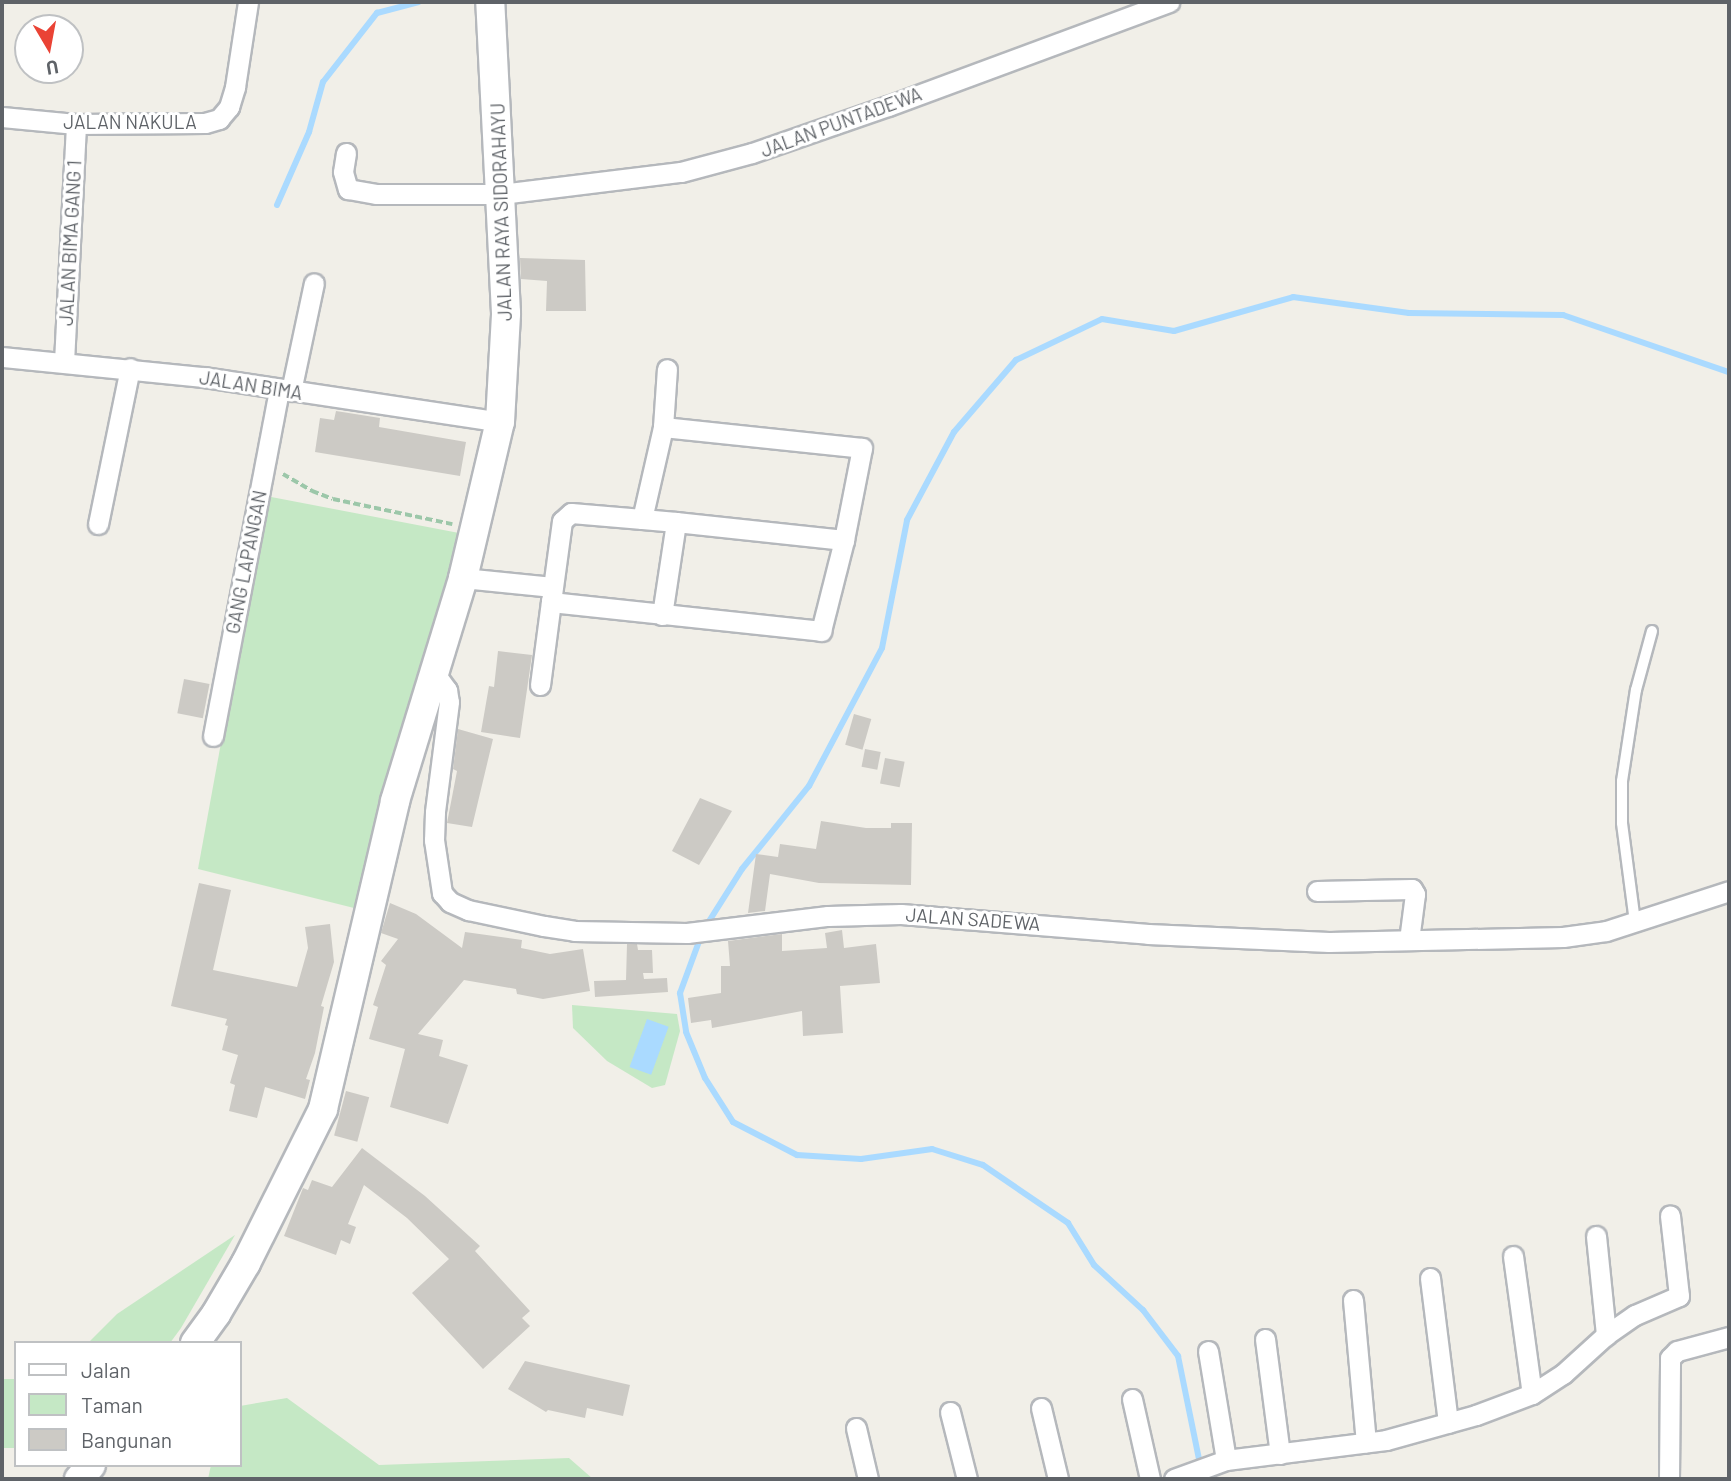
<!DOCTYPE html>
<html>
<head>
<meta charset="utf-8">
<style>
  body { margin:0 }
  #map { position:relative; width:1731px; height:1481px; overflow:hidden; background:#f1efe8; font-family:Barlow,sans-serif }
  div>[style] { position:absolute }
  .green>* { inset:0; background:#c5e8c5; transform-origin:0 0 }
  .water>* { inset:0; background:#aadaff; transform-origin:0 0 }
  .stream>* { height:6px; margin:-3px; padding:0 3px; transform-origin:3px; border-radius:3px; background:#aadaff }
  .building>* { inset:0; background:#cccac5; transform-origin:0 0 }
  .path>* { height:3.5px; margin-top:-1.75px; transform-origin:0; background:repeating-linear-gradient(90deg,#9cc7a9 0 7px,transparent 0 10.5px) }
  .roads { filter:drop-shadow(2px 0 #b5b8bc) drop-shadow(-2px 0 #b5b8bc) drop-shadow(0 2px #b5b8bc) drop-shadow(0 -2px #b5b8bc) }
  .service>* { height:10px; margin:-5px; padding:0 5px; transform-origin:5px; border-radius:5px; background:#fff }
  .minor>* { height:19px; margin:-9.5px; padding:0 9.5px; transform-origin:9.5px; border-radius:9.5px; background:#fff }
  .secondary>* { height:28px; margin:-14px; padding:0 14px; transform-origin:14px; border-radius:14px; background:#fff }
  span { translate:-50% -50%; white-space:nowrap; text-align:center; line-height:1.15; -webkit-text-stroke:6px #fff; paint-order:stroke }
  .street-label { font-size:19px; color:#5f6368 }
  .frame { position:absolute; inset:0; border:4px solid #5f6368; pointer-events:none }
  .legend { position:absolute; left:14px; top:1341px; width:228px; height:126px; box-sizing:border-box; background:#fff; border:2px solid #bfc1c3; margin:0; padding:9px 12px; list-style:none; font-size:21px; color:#5f6368 }
  .legend li { display:flex; align-items:center; gap:14px; height:35px }
  .legend b { width:35px; border:2px solid #bfc1c3 }
  .north { position:absolute; left:14px; top:14px; width:70px; height:70px; box-sizing:border-box; background:#fff; border:2px solid #bfc1c3; border-radius:50%; rotate:170deg; font-size:19px; font-weight:700; line-height:28px; text-align:center; color:#5f6368 }
  .north::after { content:''; display:block; margin:auto; width:24px; height:32px; background:#ea4335; clip-path:polygon(50% 0,100% 100%,50% 72%,0 100%) }
</style>
</head>
<body>
<div id="map">
  <div class="green">
    <div style="clip-path:polygon(266px 496px,459px 533px,358px 909px,198px 869px)"></div>
    <div style="clip-path:polygon(572px 1005px,677px 1014px,680px 1031px,665px 1085px,652px 1088px,607px 1061px,573px 1028px)"></div>
    <div style="clip-path:polygon(235px 1235px,181px 1328px,170px 1343px,88px 1343px,117px 1314px)"></div>
    <div style="left:2px;top:1379px;width:14px;height:69px"></div>
    <div style="clip-path:polygon(287px 1398px,379px 1465px,569px 1458px,593px 1479px,208px 1479px,211px 1465px,240px 1465px,240px 1406px)"></div>
  </div>
  <div class="water">
    <div style="left:647px;top:1019px;width:23px;height:51px;rotate:20deg"></div>
  </div>
  <div class="stream">
    <div style="left:277px;top:205px;width:80px;rotate:-66.3deg"></div>
    <div style="left:309px;top:132px;width:52px;rotate:-74.4deg"></div>
    <div style="left:323px;top:82px;width:88px;rotate:-52deg"></div>
    <div style="left:377px;top:13px;width:43px;rotate:-14.7deg"></div>
    <div style="left:706px;top:926px;width:67px;rotate:-57.7deg"></div>
    <div style="left:742px;top:869px;width:107px;rotate:-51.1deg"></div>
    <div style="left:809px;top:786px;width:156px;rotate:-62.1deg"></div>
    <div style="left:882px;top:648px;width:130px;rotate:-78.9deg"></div>
    <div style="left:907px;top:520px;width:100px;rotate:-61.9deg"></div>
    <div style="left:954px;top:432px;width:95px;rotate:-49.3deg"></div>
    <div style="left:1016px;top:360px;width:95px;rotate:-25.5deg"></div>
    <div style="left:1102px;top:319px;width:73px;rotate:9.5deg"></div>
    <div style="left:1174px;top:331px;width:124px;rotate:-15.9deg"></div>
    <div style="left:1293px;top:297px;width:117px;rotate:7.9deg"></div>
    <div style="left:1409px;top:313px;width:154px;rotate:0.7deg"></div>
    <div style="left:1563px;top:315px;width:176px;rotate:19deg"></div>
    <div style="left:701px;top:936px;width:61px;rotate:110.2deg"></div>
    <div style="left:680px;top:993px;width:39px;rotate:81deg"></div>
    <div style="left:686px;top:1032px;width:50px;rotate:67.6deg"></div>
    <div style="left:705px;top:1078px;width:52px;rotate:57.5deg"></div>
    <div style="left:733px;top:1122px;width:72px;rotate:27.3deg"></div>
    <div style="left:797px;top:1155px;width:64px;rotate:3.6deg"></div>
    <div style="left:861px;top:1159px;width:72px;rotate:-8deg"></div>
    <div style="left:932px;top:1149px;width:53px;rotate:17.4deg"></div>
    <div style="left:983px;top:1165px;width:103px;rotate:34.3deg"></div>
    <div style="left:1068px;top:1223px;width:49px;rotate:58.2deg"></div>
    <div style="left:1094px;top:1265px;width:67px;rotate:42.6deg"></div>
    <div style="left:1143px;top:1310px;width:58px;rotate:52.7deg"></div>
    <div style="left:1178px;top:1356px;width:126px;rotate:78.5deg"></div>
  </div>
  <div class="building">
    <div style="clip-path:polygon(520px 258px,585px 260px,586px 311px,546px 311px,547px 281px,521px 279px)"></div>
    <div style="clip-path:polygon(336px 411px,380px 418px,379px 427px,466px 442px,460px 476px,315px 452px,320px 418px,334px 420px)"></div>
    <div style="clip-path:polygon(498px 651px,532px 655px,520px 738px,481px 732px,489px 686px,494px 687px)"></div>
    <div style="left:184px;top:679px;width:26px;height:35px;rotate:11deg"></div>
    <div style="left:854px;top:714px;width:18px;height:32px;rotate:16deg"></div>
    <div style="clip-path:polygon(458px 729px,493px 739px,472px 827px,447px 823px,457px 771px,453px 769px)"></div>
    <div style="left:865px;top:749px;width:16px;height:18px;rotate:11deg"></div>
    <div style="left:885px;top:758px;width:20px;height:26px;rotate:11deg"></div>
    <div style="clip-path:polygon(700px 798px,732px 811px,699px 865px,672px 851px)"></div>
    <div style="clip-path:polygon(821px 821px,866px 828px,891px 828px,891px 823px,912px 823px,911px 885px,819px 883px,770px 874px,765px 911px,748px 913px,756px 854px,778px 857px,780px 844px,816px 849px)"></div>
    <div style="clip-path:polygon(199px 883px,231px 890px,213px 970px,297px 987px,308px 948px,305px 927px,330px 924px,334px 962px,321px 1006px,324px 1007px,315px 1053px,306px 1079px,310px 1080px,305px 1099px,265px 1087px,257px 1118px,229px 1111px,235px 1085px,230px 1083px,238px 1055px,222px 1050px,228px 1026px,225px 1025px,227px 1019px,171px 1006px)"></div>
    <div style="clip-path:polygon(390px 903px,416px 914px,462px 948px,465px 932px,522px 940px,521px 948px,550px 954px,583px 949px,590px 991px,543px 999px,517px 994px,516px 989px,464px 980px,418px 1034px,443px 1040px,439px 1056px,468px 1065px,448px 1124px,390px 1107px,405px 1049px,369px 1039px,378px 1007px,373px 1005px,386px 965px,381px 961px,398px 939px,381px 933px)"></div>
    <div style="clip-path:polygon(842px 930px,844px 948px,876px 944px,880px 983px,840px 986px,843px 1033px,803px 1036px,802px 1011px,712px 1028px,711px 1020px,691px 1023px,688px 998px,721px 993px,721px 966px,730px 966px,728px 941px,782px 934px,782px 951px,827px 948px,825px 933px)"></div>
    <div style="clip-path:polygon(627px 944px,637px 944px,638px 950px,652px 950px,653px 973px,643px 973px,644px 979px,667px 978px,668px 992px,595px 997px,594px 981px,626px 980px)"></div>
    <div style="left:346px;top:1091px;width:24px;height:46px;rotate:15deg"></div>
    <div style="clip-path:polygon(362px 1148px,425px 1196px,480px 1246px,475px 1251px,530px 1311px,522px 1318px,530px 1326px,483px 1369px,412px 1293px,449px 1259px,407px 1218px,364px 1185px,348px 1224px,356px 1227px,350px 1244px,341px 1240px,336px 1255px,284px 1236px,303px 1188px,308px 1190px,312px 1180px,332px 1187px)"></div>
    <div style="clip-path:polygon(525px 1361px,630px 1385px,623px 1416px,587px 1408px,585px 1418px,548px 1410px,546px 1412px,508px 1389px)"></div>
  </div>
  <div class="path">
    <div style="left:283px;top:474px;width:34px;rotate:30deg"></div>
    <div style="left:312px;top:491px;width:22px;rotate:21deg"></div>
    <div style="left:333px;top:499px;width:122px;rotate:11.9deg"></div>
  </div>
  <div class="roads">
    <div class="service">
      <div style="left:1635px;top:922px;width:100px;rotate:-97.5deg"></div>
      <div style="left:1622px;top:823px;width:42px;rotate:-90deg"></div>
      <div style="left:1622px;top:781px;width:92px;rotate:-81.3deg"></div>
      <div style="left:1636px;top:690px;width:61px;rotate:-74.8deg"></div>
    </div>
    <div class="minor">
      <div style="left:2px;top:117px;width:74px;rotate:5.4deg"></div>
      <div style="left:76px;top:124px;width:129px;rotate:-0.4deg"></div>
      <div style="left:205px;top:123px;width:15px;rotate:-16deg"></div>
      <div style="left:219px;top:119px;width:16px;rotate:-50deg"></div>
      <div style="left:229px;top:107px;width:21px;rotate:-73deg"></div>
      <div style="left:235px;top:87px;width:86px;rotate:-81.3deg"></div>
      <div style="left:346px;top:153px;width:19px;rotate:99deg"></div>
      <div style="left:343px;top:172px;width:18px;rotate:74deg"></div>
      <div style="left:348px;top:189px;width:28px;rotate:10deg"></div>
      <div style="left:376px;top:194px;width:125px"></div>
      <div style="left:501px;top:194px;width:181px;rotate:-7deg"></div>
      <div style="left:681px;top:172px;width:73px;rotate:-15deg"></div>
      <div style="left:752px;top:153px;width:144px;rotate:-19.1deg"></div>
      <div style="left:888px;top:106px;width:300px;rotate:-20.3deg"></div>
      <div style="left:2px;top:357px;width:203px;rotate:5.7deg"></div>
      <div style="left:204px;top:377px;width:299px;rotate:8.6deg"></div>
      <div style="left:64px;top:362px;width:238px;rotate:-87.1deg"></div>
      <div style="left:291px;top:391px;width:110px;rotate:-78deg"></div>
      <div style="left:663px;top:427px;width:200px;rotate:6deg"></div>
      <div style="left:862px;top:448px;width:94px;rotate:101.1deg"></div>
      <div style="left:642px;top:519px;width:71px;rotate:-175.2deg"></div>
      <div style="left:571px;top:513px;width:12px;rotate:138deg"></div>
      <div style="left:562px;top:521px;width:82px;rotate:97.7deg"></div>
      <div style="left:551px;top:602px;width:272px;rotate:6.1deg"></div>
      <div style="left:821px;top:631px;width:94px;rotate:-75.8deg"></div>
      <div style="left:844px;top:540px;width:169px;rotate:-173.9deg"></div>
      <div style="left:98px;top:524px;width:159px;rotate:-78.4deg"></div>
      <div style="left:463px;top:578px;width:90px;rotate:5.7deg"></div>
      <div style="left:662px;top:615px;width:94px;rotate:-81.4deg"></div>
      <div style="left:676px;top:522px;width:34px;rotate:-175deg"></div>
      <div style="left:642px;top:519px;width:94px;rotate:-77.1deg"></div>
      <div style="left:663px;top:427px;width:58px;rotate:-86.1deg"></div>
      <div style="left:436px;top:675px;width:19px;rotate:54deg"></div>
      <div style="left:447px;top:690px;width:12px;rotate:81deg"></div>
      <div style="left:449px;top:702px;width:111px;rotate:97.3deg"></div>
      <div style="left:435px;top:812px;width:28px;rotate:92deg"></div>
      <div style="left:434px;top:840px;width:54px;rotate:81.4deg"></div>
      <div style="left:442px;top:893px;width:12px;rotate:48deg"></div>
      <div style="left:450px;top:902px;width:20px;rotate:24deg"></div>
      <div style="left:468px;top:910px;width:78px;rotate:11.9deg"></div>
      <div style="left:544px;top:926px;width:30px;rotate:9deg"></div>
      <div style="left:574px;top:931px;width:113px;rotate:1deg"></div>
      <div style="left:687px;top:933px;width:142px;rotate:-6.9deg"></div>
      <div style="left:828px;top:916px;width:73px;rotate:-1.6deg"></div>
      <div style="left:901px;top:914px;width:248px;rotate:4.6deg"></div>
      <div style="left:1148px;top:934px;width:181px;rotate:2.5deg"></div>
      <div style="left:1329px;top:942px;width:234px;rotate:-1.2deg"></div>
      <div style="left:1563px;top:937px;width:43px;rotate:-7.9deg"></div>
      <div style="left:1606px;top:931px;width:129px;rotate:-18deg"></div>
      <div style="left:540px;top:685px;width:84px;rotate:-82.5deg"></div>
      <div style="left:213px;top:736px;width:353px;rotate:-79.2deg"></div>
      <div style="left:1317px;top:891px;width:95px;rotate:-1.2deg"></div>
      <div style="left:1412px;top:889px;width:6px;rotate:59deg"></div>
      <div style="left:1415px;top:894px;width:46px;rotate:97.4deg"></div>
      <div style="left:1596px;top:1236px;width:100px;rotate:84.2deg"></div>
      <div style="left:1513px;top:1256px;width:139px;rotate:82.2deg"></div>
      <div style="left:1430px;top:1278px;width:146px;rotate:82.9deg"></div>
      <div style="left:1353px;top:1300px;width:143px;rotate:84.8deg"></div>
      <div style="left:1265px;top:1339px;width:116px;rotate:82.6deg"></div>
      <div style="left:1208px;top:1351px;width:110px;rotate:80.6deg"></div>
      <div style="left:1132px;top:1399px;width:82px;rotate:77.3deg"></div>
      <div style="left:1041px;top:1408px;width:73px;rotate:76.5deg"></div>
      <div style="left:950px;top:1412px;width:69px;rotate:75.8deg"></div>
      <div style="left:856px;top:1428px;width:52px;rotate:76.8deg"></div>
      <div style="left:1174px;top:1479px;width:55px;rotate:-20.1deg"></div>
      <div style="left:1226px;top:1460px;width:161px;rotate:-7.1deg"></div>
      <div style="left:1386px;top:1440px;width:93px;rotate:-15.5deg"></div>
      <div style="left:1476px;top:1415px;width:60px;rotate:-20.6deg"></div>
      <div style="left:1532px;top:1394px;width:37px;rotate:-33deg"></div>
      <div style="left:1563px;top:1374px;width:58px;rotate:-42.2deg"></div>
      <div style="left:1606px;top:1335px;width:35px;rotate:-35deg"></div>
      <div style="left:1635px;top:1315px;width:48px;rotate:-23.4deg"></div>
      <div style="left:1679px;top:1296px;width:81px;rotate:-96.4deg"></div>
      <div style="left:1669px;top:1479px;width:121px;rotate:-89.5deg"></div>
      <div style="left:1670px;top:1358px;width:10px;rotate:-45deg"></div>
      <div style="left:1677px;top:1351px;width:54px;rotate:-15.1deg"></div>
    </div>
    <div class="secondary">
      <div style="left:195px;top:1343px;width:36px;rotate:-54deg"></div>
      <div style="left:216px;top:1314px;width:59px;rotate:-59.5deg"></div>
      <div style="left:246px;top:1263px;width:172px;rotate:-63.4deg"></div>
      <div style="left:323px;top:1109px;width:316px;rotate:-76.8deg"></div>
      <div style="left:395px;top:801px;width:233px;rotate:-73deg"></div>
      <div style="left:463px;top:578px;width:160px;rotate:-76.7deg"></div>
      <div style="left:500px;top:422px;width:109px;rotate:-86.8deg"></div>
      <div style="left:506px;top:313px;width:311px;rotate:-92.9deg"></div>
      <div style="left:79px;top:1479px;width:18px;rotate:-49deg"></div>
    </div>
  </div>
  <div class="street-label">
    <span style="left:130px;top:122px">JALAN NAKULA</span>
    <span style="left:841px;top:122px;rotate:-20deg">JALAN PUNTADEWA</span>
    <span style="left:501px;top:212px;rotate:-92deg">JALAN RAYA SIDORAHAYU</span>
    <span style="left:70px;top:243px;rotate:-87deg">JALAN BIMA GANG 1</span>
    <span style="left:251px;top:385px;rotate:9deg">JALAN BIMA</span>
    <span style="left:246px;top:562px;rotate:-79deg">GANG LAPANGAN</span>
    <span style="left:973px;top:919px;rotate:4deg">JALAN SADEWA</span>
  </div>
  <div class="frame"></div>
  <ul class="legend">
  <li><b style="height:9px;background:#fff"></b>Jalan</li>
  <li><b style="height:19px;background:#c5e8c5"></b>Taman</li>
  <li><b style="height:19px;background:#cccac5"></b>Bangunan</li>
  </ul>
  <div class="north">U</div>
</div>
</body>
</html>
